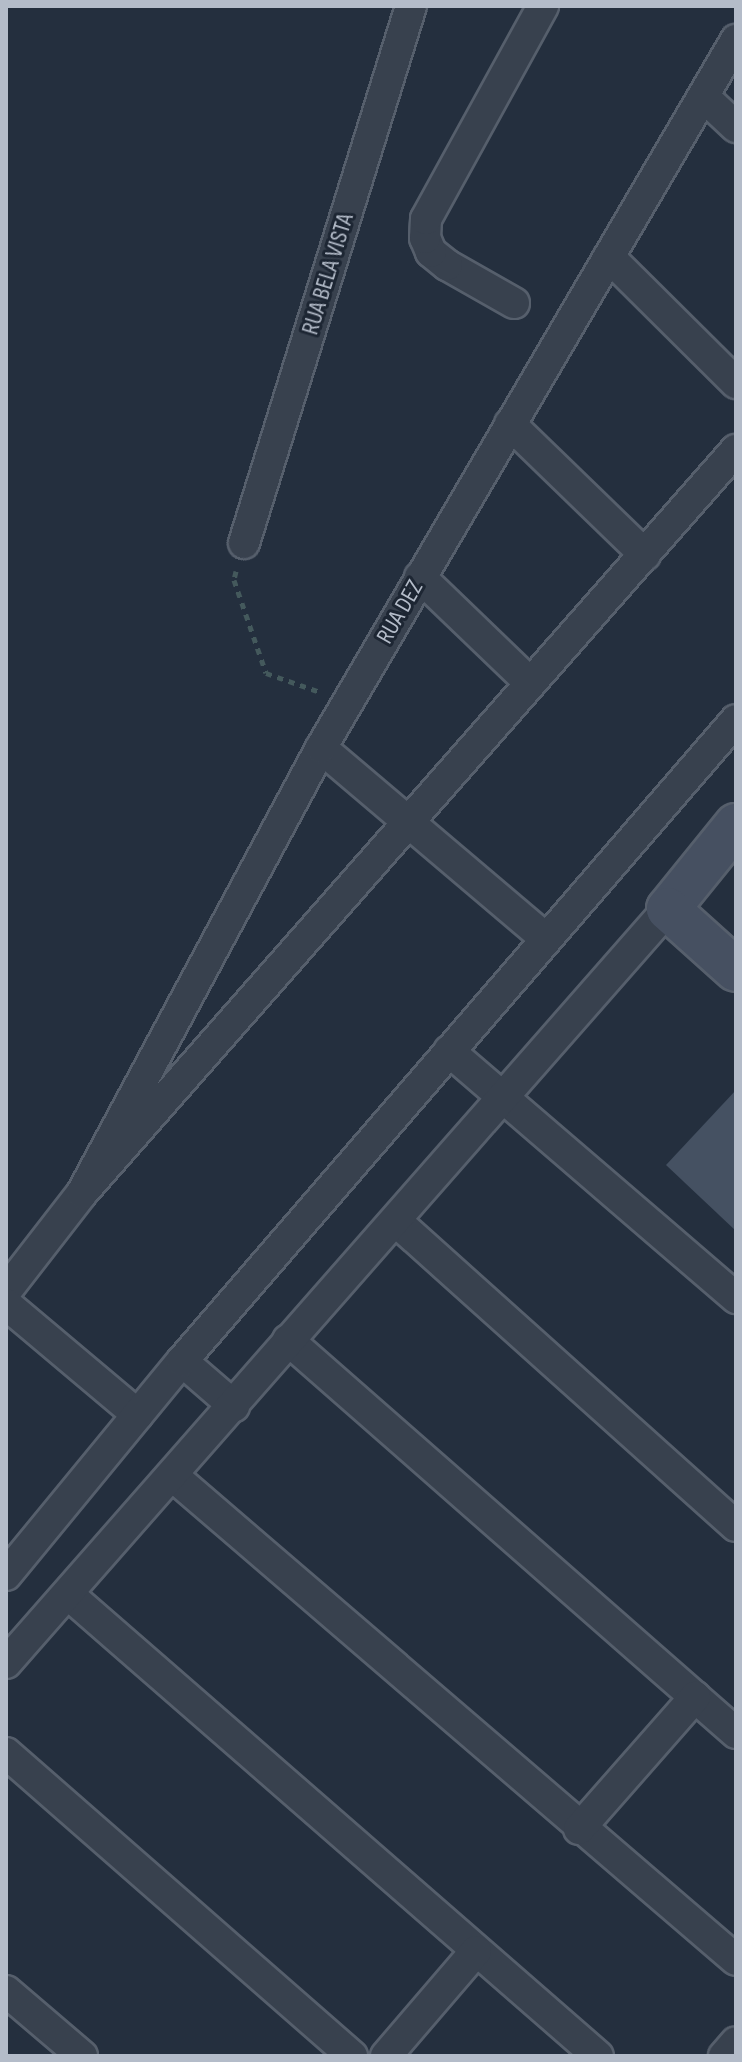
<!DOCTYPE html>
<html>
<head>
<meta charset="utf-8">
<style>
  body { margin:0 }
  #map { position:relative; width:742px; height:2062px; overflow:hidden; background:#242f3e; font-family:"Sofia Sans Condensed",sans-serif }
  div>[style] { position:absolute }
  .building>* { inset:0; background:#455162 }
  .path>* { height:5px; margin-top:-2.5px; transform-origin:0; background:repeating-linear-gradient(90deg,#44595c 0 6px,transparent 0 12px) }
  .roads { filter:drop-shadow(2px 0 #565f6c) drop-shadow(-2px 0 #565f6c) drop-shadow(0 2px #565f6c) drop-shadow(0 -2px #565f6c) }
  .street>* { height:30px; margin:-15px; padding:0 15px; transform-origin:15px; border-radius:15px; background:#38414e }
  .secondary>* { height:42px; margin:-21px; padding:0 21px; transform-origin:21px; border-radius:21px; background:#465061 }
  span { translate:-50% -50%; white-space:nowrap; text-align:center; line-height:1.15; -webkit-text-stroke:6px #1d2633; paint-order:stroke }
  .street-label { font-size:24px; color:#b4bcc9 }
  .frame { position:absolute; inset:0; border:8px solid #b4bcc9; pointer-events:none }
</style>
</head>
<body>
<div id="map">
  <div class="building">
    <div style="clip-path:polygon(736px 1090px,736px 1231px,666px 1165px)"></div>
  </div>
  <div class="path">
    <div style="left:236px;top:571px;width:9px;rotate:103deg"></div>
    <div style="left:234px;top:580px;width:98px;rotate:71deg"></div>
    <div style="left:266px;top:673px;width:57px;rotate:19.4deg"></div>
  </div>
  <div class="roads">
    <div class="street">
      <div style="left:704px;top:97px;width:44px;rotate:43.2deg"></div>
      <div style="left:609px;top:257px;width:179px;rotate:44.8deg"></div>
      <div style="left:514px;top:303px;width:77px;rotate:-150.4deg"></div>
      <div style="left:447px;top:265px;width:21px;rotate:-141deg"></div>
      <div style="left:431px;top:252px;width:15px;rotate:-113deg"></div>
      <div style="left:425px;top:238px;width:19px;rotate:-87deg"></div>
      <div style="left:426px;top:219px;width:243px;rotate:-61.2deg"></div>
      <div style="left:510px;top:424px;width:188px;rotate:44.1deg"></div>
      <div style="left:244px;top:543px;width:562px;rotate:-72.72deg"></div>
      <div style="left:420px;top:577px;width:153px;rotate:43.9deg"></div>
      <div style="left:321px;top:748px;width:295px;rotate:40.3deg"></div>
      <div style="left:449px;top:1051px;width:379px;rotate:40.7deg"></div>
      <div style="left:82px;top:1193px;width:505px;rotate:-61.76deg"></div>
      <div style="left:321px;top:748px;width:821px;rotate:-59.62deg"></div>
      <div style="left:397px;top:1222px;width:455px;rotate:41.9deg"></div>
      <div style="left:6px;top:1291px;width:124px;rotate:-52.2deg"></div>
      <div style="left:82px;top:1193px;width:990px;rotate:-48.65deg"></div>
      <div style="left:6px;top:1304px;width:172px;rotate:40.1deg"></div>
      <div style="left:288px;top:1340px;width:596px;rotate:41.26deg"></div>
      <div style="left:182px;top:1361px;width:69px;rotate:40.9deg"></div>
      <div style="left:173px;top:1476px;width:742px;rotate:40.68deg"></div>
      <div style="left:6px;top:1575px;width:277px;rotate:-50.6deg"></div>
      <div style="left:182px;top:1361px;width:847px;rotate:-49.16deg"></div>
      <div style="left:68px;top:1594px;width:703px;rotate:41.08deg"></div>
      <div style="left:6px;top:1663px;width:1003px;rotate:-48.72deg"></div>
      <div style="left:6px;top:1753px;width:460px;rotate:41.2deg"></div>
      <div style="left:579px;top:1829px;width:176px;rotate:-48.7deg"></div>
      <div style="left:6px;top:1991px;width:100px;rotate:40.5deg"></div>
      <div style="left:386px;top:2056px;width:138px;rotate:-49.4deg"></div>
      <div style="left:724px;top:2056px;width:18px;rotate:-49deg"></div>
    </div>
    <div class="secondary">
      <div style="left:736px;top:825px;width:108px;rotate:129deg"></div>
      <div style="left:668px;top:909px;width:91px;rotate:41.9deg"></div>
    </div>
  </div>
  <div class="street-label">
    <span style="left:328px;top:274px;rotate:-73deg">RUA BELA VISTA</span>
    <span style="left:400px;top:612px;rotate:-60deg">RUA DEZ</span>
  </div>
  <div class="frame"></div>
</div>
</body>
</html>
